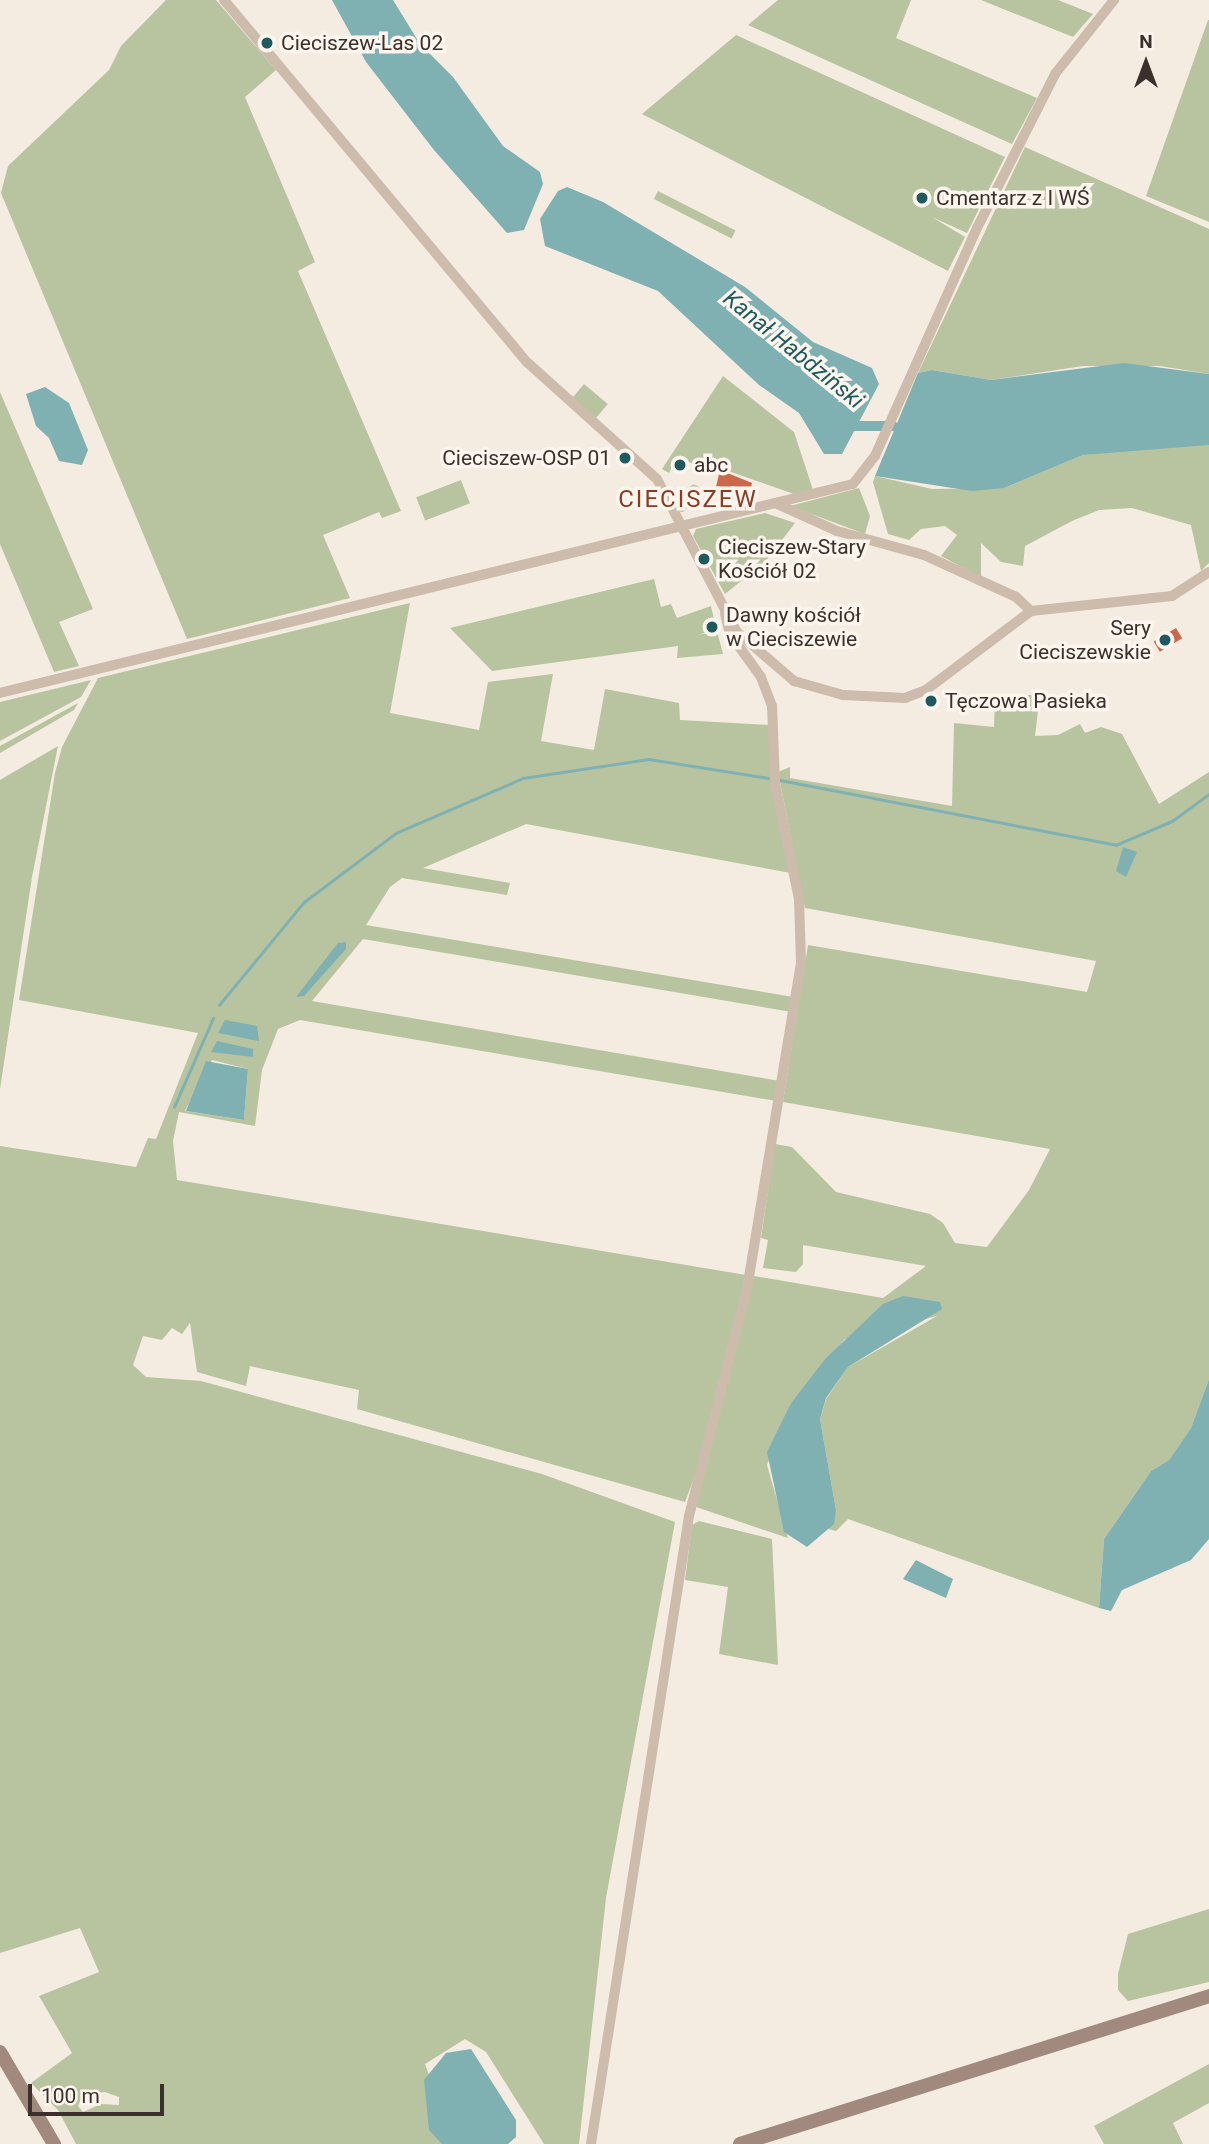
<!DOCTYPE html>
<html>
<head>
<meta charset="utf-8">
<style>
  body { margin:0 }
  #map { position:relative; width:1209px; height:2144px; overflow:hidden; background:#f4ebe1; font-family:Roboto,sans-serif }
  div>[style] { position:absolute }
  .green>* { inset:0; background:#b8c4a0; transform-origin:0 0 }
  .water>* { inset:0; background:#7fb0b2 }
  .stream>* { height:2.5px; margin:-1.25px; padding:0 1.25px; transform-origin:1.25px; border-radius:1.25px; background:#7fb0b2 }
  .canal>* { height:10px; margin:-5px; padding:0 5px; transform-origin:5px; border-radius:5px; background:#7fb0b2 }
  .building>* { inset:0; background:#c8694b; transform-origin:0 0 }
  .street>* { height:10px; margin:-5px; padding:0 5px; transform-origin:5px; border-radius:5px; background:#cdbbac }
  .secondary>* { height:14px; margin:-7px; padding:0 7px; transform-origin:7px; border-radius:7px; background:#a18a7d }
  .dots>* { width:19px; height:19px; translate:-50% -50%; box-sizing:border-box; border:4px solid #fbf5ee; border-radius:50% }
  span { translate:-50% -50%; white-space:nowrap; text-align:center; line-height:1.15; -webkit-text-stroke:7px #fbf5ee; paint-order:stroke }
  .poi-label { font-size:21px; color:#3b302b }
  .left { translate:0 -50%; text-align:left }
  .right { translate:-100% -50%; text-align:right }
  .water-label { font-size:23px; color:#1f5a5e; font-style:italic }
  .quarter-label { font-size:24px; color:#8c3b22; letter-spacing:2px }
  .north { position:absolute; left:1111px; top:28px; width:70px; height:70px; -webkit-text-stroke:5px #fbf5ee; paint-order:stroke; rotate:0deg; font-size:19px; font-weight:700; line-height:28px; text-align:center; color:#3b302b }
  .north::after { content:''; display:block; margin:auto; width:24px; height:32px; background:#3b302b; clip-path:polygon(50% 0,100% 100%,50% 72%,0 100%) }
  .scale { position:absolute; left:28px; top:2084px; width:136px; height:32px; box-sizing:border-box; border:4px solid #3b302b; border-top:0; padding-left:9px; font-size:21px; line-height:24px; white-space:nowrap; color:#3b302b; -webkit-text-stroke:5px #fbf5ee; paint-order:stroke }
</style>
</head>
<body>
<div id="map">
  <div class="green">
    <div style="clip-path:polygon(166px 0,216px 0,276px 70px,245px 97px,315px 262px,298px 271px,401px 511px,382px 518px,379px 512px,323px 535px,350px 598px,187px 639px,1px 193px,8px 166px,109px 70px,121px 46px)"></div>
    <div style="clip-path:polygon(778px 0,911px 0,896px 38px,1037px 98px,1012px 144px,748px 25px)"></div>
    <div style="clip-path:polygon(981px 0,1058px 0,1093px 14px,1073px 37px)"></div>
    <div style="clip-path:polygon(1208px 20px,1209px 20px,1209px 222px,1146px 196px)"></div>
    <div style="clip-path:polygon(736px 35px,1005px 157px,967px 233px,932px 217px,965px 237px,948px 271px,642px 114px)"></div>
    <div style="clip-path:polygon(1025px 147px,1209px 229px,1209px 374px,1160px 366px,1083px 366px,991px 380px,932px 370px,918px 373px)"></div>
    <div style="left:658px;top:191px;width:87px;height:9px;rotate:27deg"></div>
    <div style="clip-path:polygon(723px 376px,794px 432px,813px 490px,794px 494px,714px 466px,703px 463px,700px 468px,678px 456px,669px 473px,662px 469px)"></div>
    <div style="left:584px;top:384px;width:31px;height:18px;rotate:40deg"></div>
    <div style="clip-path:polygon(0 392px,93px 609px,59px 622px,79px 666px,54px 672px,0 544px)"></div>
    <div style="clip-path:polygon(1170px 444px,1209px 445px,1209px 563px,1201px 571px,1191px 525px,1132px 508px,1099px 510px,1072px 521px,1025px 546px,1023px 566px,1001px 562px,981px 543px,981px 577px,941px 556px,957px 535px,945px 526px,921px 529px,909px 540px,888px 534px,873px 482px,875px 476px,932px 489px,1004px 488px,1083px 455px)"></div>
    <div style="left:461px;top:480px;width:25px;height:48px;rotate:69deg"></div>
    <div style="clip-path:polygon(859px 488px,870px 516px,865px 534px,790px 506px)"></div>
    <div style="clip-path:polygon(765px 513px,795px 523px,766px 561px,725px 594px,693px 536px,696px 529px)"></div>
    <div style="clip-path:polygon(654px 579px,661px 607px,671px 604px,677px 618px,711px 606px,716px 629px,698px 635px,717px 631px,723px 654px,677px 658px,678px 646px,492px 671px,450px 628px)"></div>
    <div style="clip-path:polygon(evenodd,410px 603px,390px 713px,479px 730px,488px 682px,553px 674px,541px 741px,594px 750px,605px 689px,679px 703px,680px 720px,770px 725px,771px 784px,791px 873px,526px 824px,423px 868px,510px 883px,507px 895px,402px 878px,390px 887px,366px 925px,793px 997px,792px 1012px,363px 939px,312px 1001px,780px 1081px,776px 1101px,300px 1020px,278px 1029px,262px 1070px,255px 1126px,179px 1112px,173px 1141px,177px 1180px,746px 1275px,699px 1465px,685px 1502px,357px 1409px,359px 1390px,250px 1366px,246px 1386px,197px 1372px,190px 1323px,182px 1334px,172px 1328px,162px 1340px,143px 1336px,133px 1365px,146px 1377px,201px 1381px,542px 1474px,675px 1522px,606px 1898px,579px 2144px,544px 2144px,486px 2052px,465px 2039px,425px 2064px,435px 2091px,495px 2144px,76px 2144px,58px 2110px,31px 2083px,72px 2053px,39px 1996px,99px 1972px,80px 1928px,0 1953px,0 1146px,136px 1167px,148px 1138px,156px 1139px,198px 1033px,19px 1000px,55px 773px,62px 747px,98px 678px,410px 603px,212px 1060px,248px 1069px,244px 1120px,185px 1111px,212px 1060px,410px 603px,105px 2092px,119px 2097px,119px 2105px,101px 2104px,83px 2112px,78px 2106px,83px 2094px,105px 2092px)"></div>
    <div style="clip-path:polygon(91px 680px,81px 697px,0 741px,0 702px)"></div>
    <div style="clip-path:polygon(1040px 694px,1035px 736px,1058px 735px,1080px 724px,1085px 733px,1101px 727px,1122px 734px,1159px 804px,1209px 772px,1209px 1379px,1191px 1428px,1169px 1460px,1151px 1471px,1104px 1539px,1099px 1608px,848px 1519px,836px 1531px,828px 1529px,836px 1510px,820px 1419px,826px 1399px,848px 1367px,937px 1316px,845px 1339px,791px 1403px,767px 1465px,788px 1538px,696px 1507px,754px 1276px,883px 1298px,926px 1266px,803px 1245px,803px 1264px,796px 1272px,763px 1268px,768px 1240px,761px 1238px,775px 1144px,792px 1147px,836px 1192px,930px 1214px,943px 1223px,955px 1243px,987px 1247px,1029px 1190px,1050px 1149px,783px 1102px,808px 945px,1087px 992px,1096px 961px,805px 908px,778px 772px,790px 767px,790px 778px,952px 806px,954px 723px,994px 727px,995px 698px)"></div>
    <div style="clip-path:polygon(78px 703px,74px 710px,0 753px,0 746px)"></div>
    <div style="clip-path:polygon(58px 746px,32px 877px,0 1089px,0 780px)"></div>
    <div style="clip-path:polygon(699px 1521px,772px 1539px,778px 1665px,719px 1654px,728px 1587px,685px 1580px,692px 1525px)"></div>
    <div style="clip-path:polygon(1209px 1909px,1209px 1982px,1128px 2001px,1118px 1990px,1118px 1974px,1128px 1934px)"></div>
    <div style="clip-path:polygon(1209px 2064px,1209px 2103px,1173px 2123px,1183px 2144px,1104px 2144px,1094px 2126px)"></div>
  </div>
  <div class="water">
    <div style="clip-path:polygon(332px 0,393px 0,420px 44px,453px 77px,503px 146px,540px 172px,543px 184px,524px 230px,507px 233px,434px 150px,366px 62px)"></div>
    <div style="clip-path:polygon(567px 187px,603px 202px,745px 287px,813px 342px,872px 368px,879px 384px,842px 454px,824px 454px,799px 413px,759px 385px,658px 291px,545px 246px,540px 219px,558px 191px)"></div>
    <div style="clip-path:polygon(1124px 363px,1209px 374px,1209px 445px,1083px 455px,1004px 488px,972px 491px,875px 476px,918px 373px,932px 370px,991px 380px)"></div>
    <div style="clip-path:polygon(45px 387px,69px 403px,88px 450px,82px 465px,59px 461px,49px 438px,36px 426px,26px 394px)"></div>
    <div style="clip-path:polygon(1123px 847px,1137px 852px,1126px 877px,1116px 871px)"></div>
    <div style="clip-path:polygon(346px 942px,346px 949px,304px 996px,296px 997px,338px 943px)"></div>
    <div style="clip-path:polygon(225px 1020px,257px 1026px,259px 1041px,218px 1033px)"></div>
    <div style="clip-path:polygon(217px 1041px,253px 1049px,253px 1057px,211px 1052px)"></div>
    <div style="clip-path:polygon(206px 1061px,248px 1069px,244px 1120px,186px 1111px)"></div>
    <div style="clip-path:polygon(903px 1296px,940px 1302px,942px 1309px,848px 1367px,826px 1398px,820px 1419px,836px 1510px,834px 1524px,807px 1547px,784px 1532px,767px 1452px,791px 1403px,826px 1358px,883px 1304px)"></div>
    <div style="clip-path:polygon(1209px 1379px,1209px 1539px,1191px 1560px,1122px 1590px,1111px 1611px,1099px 1608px,1104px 1539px,1151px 1471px,1169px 1460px,1191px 1428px)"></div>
    <div style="clip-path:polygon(916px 1560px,953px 1579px,946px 1598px,903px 1579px)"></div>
    <div style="clip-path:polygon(471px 2049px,516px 2120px,516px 2137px,508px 2144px,442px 2144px,429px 2130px,424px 2080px,446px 2053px)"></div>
  </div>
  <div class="stream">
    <div style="left:780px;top:780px;width:342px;rotate:10.9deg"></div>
    <div style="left:1116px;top:845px;width:61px;rotate:-23.2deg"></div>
    <div style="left:1172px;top:821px;width:46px;rotate:-36.1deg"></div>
    <div style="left:219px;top:1005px;width:134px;rotate:-50.5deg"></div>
    <div style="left:304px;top:902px;width:115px;rotate:-36.9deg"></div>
    <div style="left:396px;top:833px;width:138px;rotate:-23.4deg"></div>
    <div style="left:523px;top:778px;width:127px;rotate:-8.6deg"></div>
    <div style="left:649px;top:759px;width:121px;rotate:9deg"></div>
    <div style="left:174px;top:1107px;width:97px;rotate:-66.3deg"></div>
  </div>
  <div class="canal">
    <div style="left:845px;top:417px;width:13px;rotate:42deg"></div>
    <div style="left:855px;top:426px;width:38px"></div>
  </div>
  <div class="building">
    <div style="clip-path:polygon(720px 470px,752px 483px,749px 496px,716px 487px)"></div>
    <div style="left:1176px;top:628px;width:12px;height:26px;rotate:59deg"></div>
  </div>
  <div class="street">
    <div style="left:224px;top:0;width:473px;rotate:50.1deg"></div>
    <div style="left:528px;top:363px;width:173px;rotate:42deg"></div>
    <div style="left:657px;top:479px;width:171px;rotate:62.5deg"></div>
    <div style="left:736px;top:631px;width:77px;rotate:40.8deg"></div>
    <div style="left:794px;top:681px;width:51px;rotate:15.9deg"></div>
    <div style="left:843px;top:695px;width:62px;rotate:2.8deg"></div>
    <div style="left:905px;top:698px;width:22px;rotate:-21deg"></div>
    <div style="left:926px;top:690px;width:131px;rotate:-37deg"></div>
    <div style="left:1031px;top:611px;width:142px;rotate:-6.1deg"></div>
    <div style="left:1172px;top:596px;width:44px;rotate:-33deg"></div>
    <div style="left:775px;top:503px;width:68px;rotate:24.3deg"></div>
    <div style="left:837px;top:531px;width:90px;rotate:15.4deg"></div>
    <div style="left:924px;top:555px;width:101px;rotate:24.5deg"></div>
    <div style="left:1016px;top:597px;width:21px;rotate:43deg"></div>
    <div style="left:682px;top:507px;width:21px;rotate:-55deg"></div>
    <div style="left:0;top:693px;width:878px;rotate:-13.77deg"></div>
    <div style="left:853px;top:484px;width:36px;rotate:-52deg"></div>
    <div style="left:875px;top:456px;width:250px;rotate:-65.9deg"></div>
    <div style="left:977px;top:228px;width:173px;rotate:-63.1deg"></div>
    <div style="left:1055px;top:74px;width:95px;rotate:-51.4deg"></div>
    <div style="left:591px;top:2144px;width:636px;rotate:-81.13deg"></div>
    <div style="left:689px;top:1516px;width:234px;rotate:-75.7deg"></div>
    <div style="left:747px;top:1289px;width:331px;rotate:-80.6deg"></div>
    <div style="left:801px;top:962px;width:63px;rotate:-91.8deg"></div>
    <div style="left:799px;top:899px;width:118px;rotate:-101.7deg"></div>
    <div style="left:775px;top:783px;width:77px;rotate:-92.2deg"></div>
    <div style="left:772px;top:706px;width:31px;rotate:-111deg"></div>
    <div style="left:761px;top:677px;width:53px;rotate:-125.8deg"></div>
    <div style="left:730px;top:634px;width:21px;rotate:-104deg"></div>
  </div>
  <div class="secondary">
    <div style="left:0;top:2052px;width:107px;rotate:59.6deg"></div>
    <div style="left:740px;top:2144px;width:492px;rotate:-17.5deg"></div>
  </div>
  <div class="dots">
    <div style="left:267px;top:43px;background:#1f5a5e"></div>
    <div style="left:922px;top:198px;background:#1f5a5e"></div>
    <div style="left:625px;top:458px;background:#1f5a5e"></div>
    <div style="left:680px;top:465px;background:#1f5a5e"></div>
    <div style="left:704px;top:559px;background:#1f5a5e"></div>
    <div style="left:712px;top:627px;background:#1f5a5e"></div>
    <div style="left:1165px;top:640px;background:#1f5a5e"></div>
    <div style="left:931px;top:701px;background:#1f5a5e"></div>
  </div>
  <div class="poi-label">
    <span class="left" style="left:281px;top:43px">Cieciszew-Las 02</span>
    <span class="left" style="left:936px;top:198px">Cmentarz z I WŚ</span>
    <span class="right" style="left:611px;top:458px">Cieciszew-OSP 01</span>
    <span class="left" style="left:694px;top:465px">abc</span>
    <span class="left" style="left:718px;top:559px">Cieciszew-Stary<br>Kościół 02</span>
    <span class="left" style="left:726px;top:627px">Dawny kościół<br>w Cieciszewie</span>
    <span class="right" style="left:1151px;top:640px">Sery<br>Cieciszewskie</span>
    <span class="left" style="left:945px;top:701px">Tęczowa Pasieka</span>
  </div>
  <div class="water-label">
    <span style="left:793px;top:350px;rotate:39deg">Kanał Habdziński</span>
  </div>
  <div class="quarter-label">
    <span style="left:688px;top:500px">CIECISZEW</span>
  </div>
  <div class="north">N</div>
  <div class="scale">100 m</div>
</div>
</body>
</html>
